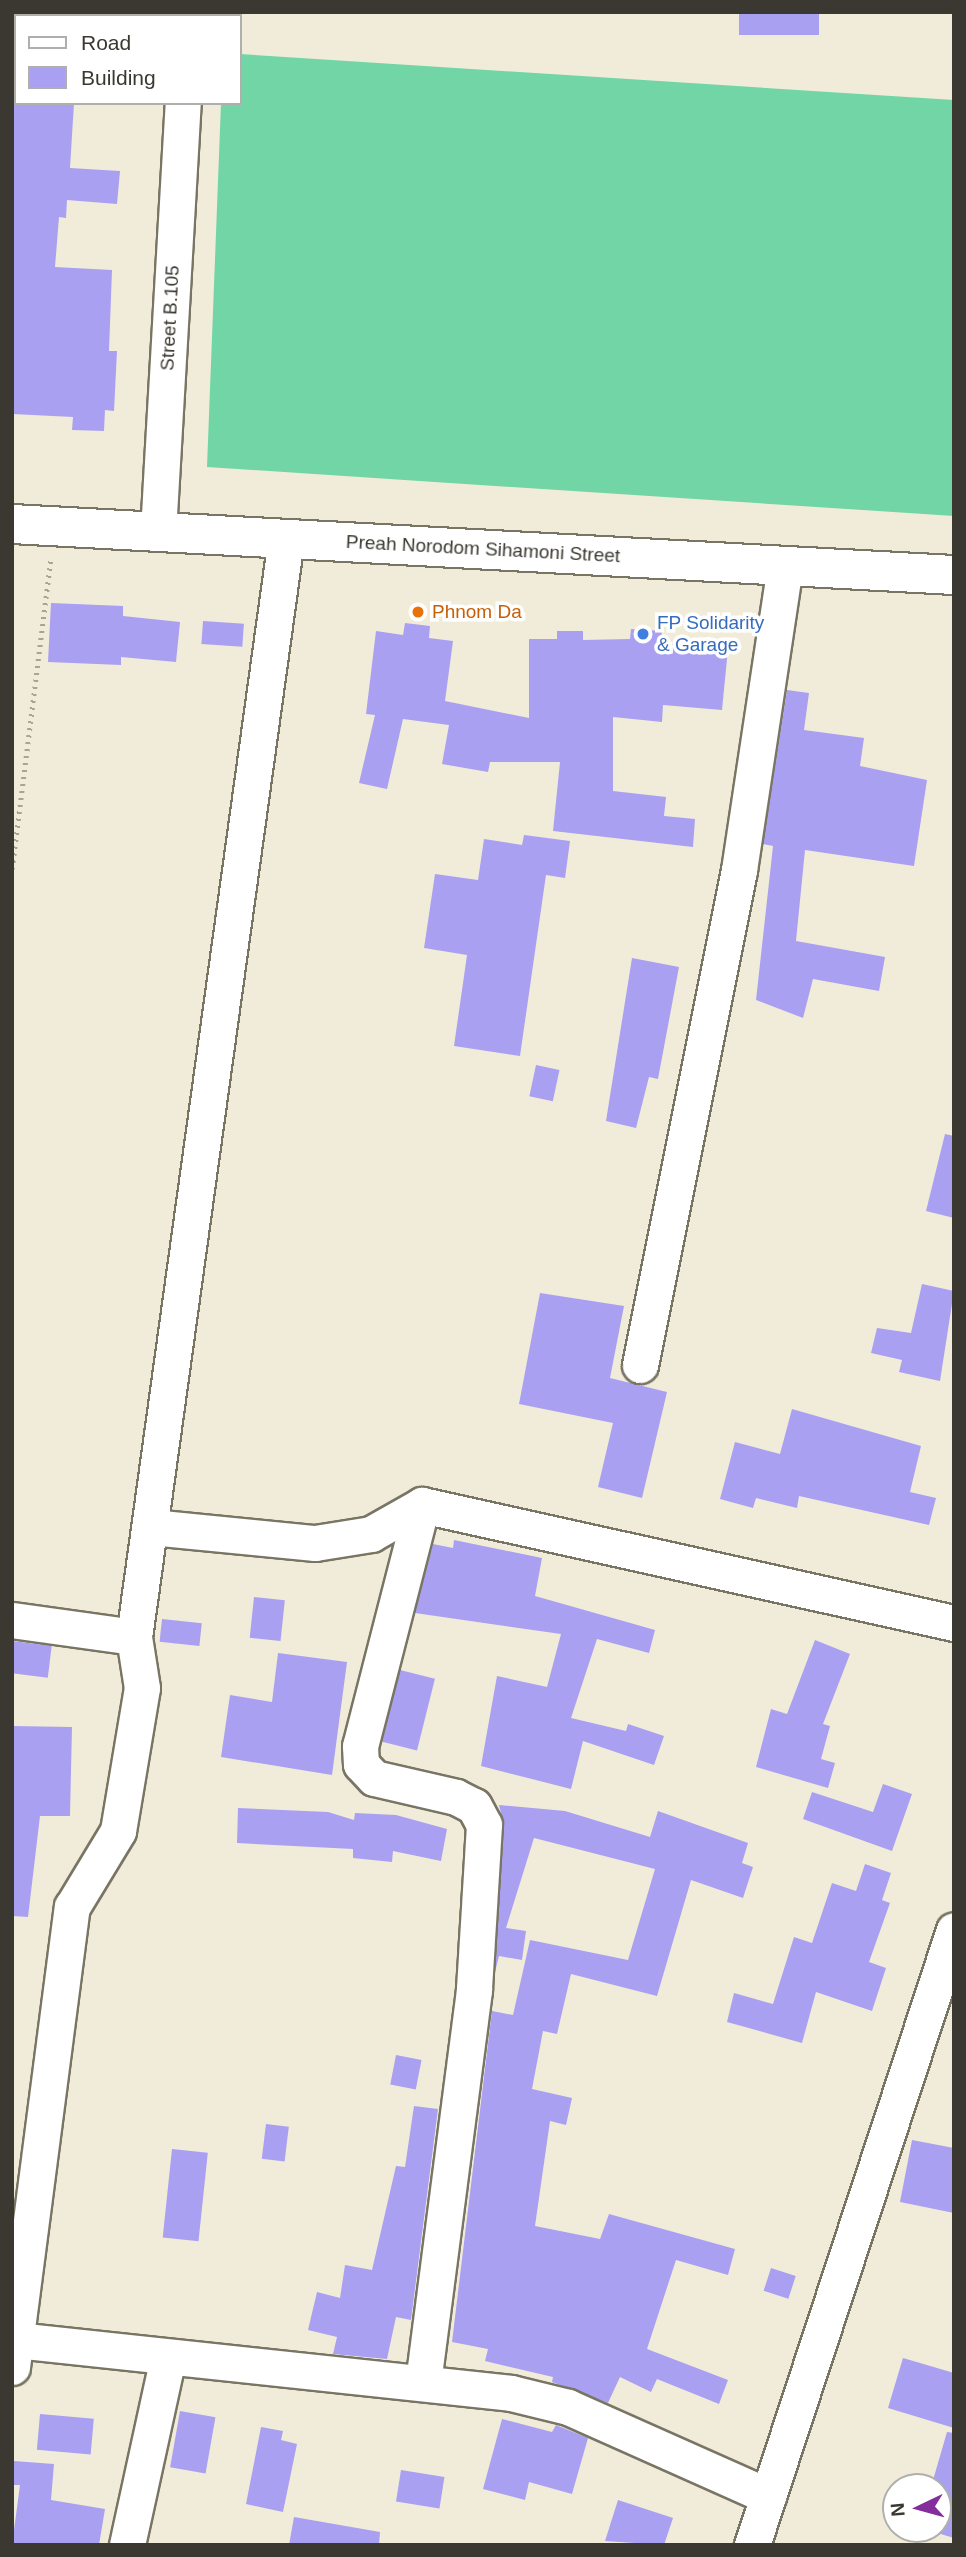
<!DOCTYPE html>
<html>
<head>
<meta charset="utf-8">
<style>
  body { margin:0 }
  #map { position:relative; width:966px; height:2557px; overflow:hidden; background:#f1ecd9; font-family:Arial,sans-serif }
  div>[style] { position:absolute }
  .forest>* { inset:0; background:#72d5a6 }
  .building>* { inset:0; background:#a9a0f2; transform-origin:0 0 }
  .path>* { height:4.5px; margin-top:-2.25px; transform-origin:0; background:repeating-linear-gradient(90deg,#a7a495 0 2px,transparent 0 7px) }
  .roads { filter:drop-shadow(2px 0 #797564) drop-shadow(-2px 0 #797564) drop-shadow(0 2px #797564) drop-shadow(0 -2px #797564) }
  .minor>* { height:35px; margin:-17.5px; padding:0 17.5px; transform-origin:17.5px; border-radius:17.5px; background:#fff }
  .secondary>* { height:38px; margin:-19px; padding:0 19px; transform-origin:19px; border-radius:19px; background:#fff }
  .dots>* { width:19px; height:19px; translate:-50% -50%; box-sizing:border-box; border:4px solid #fff; border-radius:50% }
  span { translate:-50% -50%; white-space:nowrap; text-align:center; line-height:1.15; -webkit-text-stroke:7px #fff; paint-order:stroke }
  .street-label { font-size:19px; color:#3a3830 }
  .food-label { font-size:19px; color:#c56008 }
  .left { translate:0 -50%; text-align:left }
  .shop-label { font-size:19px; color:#366cbe }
  .frame { position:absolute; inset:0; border:14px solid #3a3830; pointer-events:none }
  .legend { position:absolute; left:14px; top:14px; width:228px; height:91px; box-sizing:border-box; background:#fff; border:2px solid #b0afac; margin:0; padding:9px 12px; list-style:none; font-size:21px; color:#3a3830 }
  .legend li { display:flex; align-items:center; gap:14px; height:35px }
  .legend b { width:35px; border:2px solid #b0afac }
  .north { position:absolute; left:882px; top:2473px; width:70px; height:70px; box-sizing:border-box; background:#fff; border:2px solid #b0afac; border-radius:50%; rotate:265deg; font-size:19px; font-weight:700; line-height:28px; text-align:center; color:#3a3830 }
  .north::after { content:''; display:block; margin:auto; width:24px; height:32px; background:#832e9c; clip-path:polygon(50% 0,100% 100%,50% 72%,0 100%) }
</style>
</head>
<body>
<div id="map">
  <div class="forest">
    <div style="clip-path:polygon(240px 54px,954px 100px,954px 516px,207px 467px,221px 103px,240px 103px)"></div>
  </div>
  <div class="building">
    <div style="left:739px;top:12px;width:80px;height:23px"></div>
    <div style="clip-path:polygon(12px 103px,74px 103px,70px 168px,120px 171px,117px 204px,67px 200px,66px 218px,59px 217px,55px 267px,112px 270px,109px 351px,117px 351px,114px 411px,105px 410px,104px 431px,72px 430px,73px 417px,12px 414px)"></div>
    <div style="clip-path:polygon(51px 603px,123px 606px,123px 616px,180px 622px,176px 662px,121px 657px,121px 665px,48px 662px)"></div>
    <div style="left:203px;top:621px;width:41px;height:23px;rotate:4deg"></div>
    <div style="clip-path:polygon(405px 623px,430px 626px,429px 638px,453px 641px,445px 701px,529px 718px,529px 639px,557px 639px,557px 631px,583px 631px,583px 640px,630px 639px,631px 629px,662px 631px,661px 643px,728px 649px,722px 710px,663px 705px,662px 722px,613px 717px,613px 791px,666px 797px,664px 816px,695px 819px,693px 847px,553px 831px,560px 762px,490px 762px,488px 772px,442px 764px,449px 725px,403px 719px,387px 789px,359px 783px,375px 715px,366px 714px,376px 631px,403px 635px)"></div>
    <div style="clip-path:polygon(787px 690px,809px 693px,804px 730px,864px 738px,860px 766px,927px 780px,914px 866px,805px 850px,796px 941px,885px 957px,879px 991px,813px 979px,803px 1018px,756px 1000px,773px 846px,763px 844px)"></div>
    <div style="clip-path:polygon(524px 835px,570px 841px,565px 878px,546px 875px,520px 1056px,454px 1046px,467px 955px,424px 948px,435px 874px,478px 880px,484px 839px,522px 845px)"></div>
    <div style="clip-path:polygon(632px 958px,679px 967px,658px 1079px,649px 1077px,636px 1128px,606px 1121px)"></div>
    <div style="left:536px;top:1065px;width:24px;height:32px;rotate:12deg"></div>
    <div style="clip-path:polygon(945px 1134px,954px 1136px,954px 1218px,926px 1211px)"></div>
    <div style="clip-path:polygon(922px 1284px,954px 1291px,940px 1381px,899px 1372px,902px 1360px,871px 1353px,877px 1328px,911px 1333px)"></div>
    <div style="clip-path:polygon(540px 1293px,624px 1306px,610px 1378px,667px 1392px,642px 1498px,598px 1487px,613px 1423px,519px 1404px)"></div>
    <div style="clip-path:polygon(792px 1409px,921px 1446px,910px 1492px,936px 1498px,929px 1525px,799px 1496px,797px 1508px,756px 1498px,753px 1508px,720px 1499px,735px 1442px,780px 1454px)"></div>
    <div style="clip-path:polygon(454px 1540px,542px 1558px,535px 1596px,655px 1630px,649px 1653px,597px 1639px,571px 1718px,626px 1731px,628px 1724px,664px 1736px,654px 1765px,583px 1741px,571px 1789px,481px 1766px,497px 1676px,547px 1687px,561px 1634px,415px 1613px,433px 1544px,453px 1548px)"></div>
    <div style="left:254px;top:1597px;width:31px;height:41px;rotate:6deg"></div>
    <div style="left:162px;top:1619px;width:40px;height:23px;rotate:6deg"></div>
    <div style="clip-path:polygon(815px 1640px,850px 1654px,823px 1724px,830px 1726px,821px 1759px,835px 1763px,828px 1788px,756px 1767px,771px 1709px,787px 1714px)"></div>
    <div style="left:12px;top:1641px;width:40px;height:32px;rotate:7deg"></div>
    <div style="clip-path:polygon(278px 1653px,347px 1662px,332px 1775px,221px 1757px,230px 1695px,272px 1702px)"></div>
    <div style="left:400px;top:1670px;width:36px;height:74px;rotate:14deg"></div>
    <div style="clip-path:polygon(12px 1726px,72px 1727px,70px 1816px,40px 1816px,28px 1917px,12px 1916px)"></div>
    <div style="clip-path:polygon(883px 1784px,912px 1794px,892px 1851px,803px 1819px,812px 1792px,873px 1812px)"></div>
    <div style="clip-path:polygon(499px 1805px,565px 1811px,650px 1837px,658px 1811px,748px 1843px,742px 1863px,753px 1867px,743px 1898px,691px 1880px,657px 1996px,571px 1974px,557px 2034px,543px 2031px,532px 2089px,572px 2098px,566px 2125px,550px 2121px,535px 2226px,600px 2239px,609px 2214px,735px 2249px,728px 2275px,676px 2260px,647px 2349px,728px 2380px,719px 2404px,657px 2379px,651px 2392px,620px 2377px,608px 2403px,552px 2382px,553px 2377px,485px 2361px,488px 2349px,452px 2342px,492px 2011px,513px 2015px,530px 1940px,628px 1960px,655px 1869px,534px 1838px,506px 1928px,526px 1931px,522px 1960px,499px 1956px,495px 1972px,504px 1826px)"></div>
    <div style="clip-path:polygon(238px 1808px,328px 1812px,354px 1820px,355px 1813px,396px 1815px,447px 1829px,441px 1861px,393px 1851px,392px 1862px,353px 1858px,353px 1849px,237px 1843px)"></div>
    <div style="clip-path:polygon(865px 1864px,891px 1873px,882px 1900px,890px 1903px,869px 1962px,886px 1968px,872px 2011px,816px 1992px,802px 2043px,727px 2022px,734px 1993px,773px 2004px,794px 1937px,812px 1943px,832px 1883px,856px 1891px)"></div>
    <div style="left:396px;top:2055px;width:26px;height:30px;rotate:11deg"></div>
    <div style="clip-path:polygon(414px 2106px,438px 2109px,411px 2320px,396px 2317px,387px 2359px,333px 2354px,337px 2337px,308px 2330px,317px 2292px,340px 2298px,345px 2265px,372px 2270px,396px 2166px,405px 2167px)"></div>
    <div style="left:266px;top:2124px;width:23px;height:35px;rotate:7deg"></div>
    <div style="clip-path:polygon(912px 2140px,954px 2148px,954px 2213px,900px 2202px)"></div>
    <div style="left:172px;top:2149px;width:36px;height:89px;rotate:6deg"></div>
    <div style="left:771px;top:2268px;width:26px;height:24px;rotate:18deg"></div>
    <div style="clip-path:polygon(903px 2358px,954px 2373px,954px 2428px,888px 2408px)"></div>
    <div style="left:180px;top:2411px;width:36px;height:57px;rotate:10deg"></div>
    <div style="left:40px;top:2414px;width:54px;height:36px;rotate:5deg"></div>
    <div style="clip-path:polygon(502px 2419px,552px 2432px,556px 2425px,588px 2438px,572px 2494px,529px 2482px,525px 2500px,483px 2489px)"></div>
    <div style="clip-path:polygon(261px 2427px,283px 2431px,281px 2440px,297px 2444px,283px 2512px,246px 2504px)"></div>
    <div style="clip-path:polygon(947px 2432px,954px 2433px,954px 2538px,924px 2529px,938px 2529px,938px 2487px,931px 2487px)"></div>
    <div style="clip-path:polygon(14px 2461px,54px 2464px,51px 2500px,105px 2509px,99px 2545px,12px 2545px,20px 2485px,12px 2485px)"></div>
    <div style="left:401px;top:2470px;width:44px;height:32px;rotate:9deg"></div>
    <div style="clip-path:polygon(618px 2500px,673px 2518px,664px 2545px,605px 2541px)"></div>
    <div style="clip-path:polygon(294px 2517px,380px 2532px,379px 2545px,289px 2545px)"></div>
  </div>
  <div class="path">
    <div style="left:12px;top:869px;width:313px;rotate:-82.9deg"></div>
  </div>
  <div class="roads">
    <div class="minor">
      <div style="left:188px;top:16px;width:4px;rotate:-90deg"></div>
      <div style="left:158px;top:532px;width:430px;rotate:-86.7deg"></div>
      <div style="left:640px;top:1365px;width:505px;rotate:-78.69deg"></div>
      <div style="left:739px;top:870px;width:308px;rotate:-81.4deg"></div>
      <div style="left:422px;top:1505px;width:249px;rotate:104.4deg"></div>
      <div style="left:360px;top:1746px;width:18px;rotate:87deg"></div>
      <div style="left:361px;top:1764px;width:19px;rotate:47deg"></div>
      <div style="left:374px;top:1778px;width:84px;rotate:13deg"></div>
      <div style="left:456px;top:1797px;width:20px;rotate:27deg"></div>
      <div style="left:474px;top:1806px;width:21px;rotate:62deg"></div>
      <div style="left:484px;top:1825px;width:165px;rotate:93.5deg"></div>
      <div style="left:474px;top:1990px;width:394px;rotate:97.4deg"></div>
      <div style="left:151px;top:1527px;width:165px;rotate:5.6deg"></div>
      <div style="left:315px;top:1543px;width:57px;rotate:-9.1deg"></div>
      <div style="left:371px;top:1534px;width:59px;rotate:-29.6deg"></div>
      <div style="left:422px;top:1505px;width:545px;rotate:12.51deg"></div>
      <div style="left:12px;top:1620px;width:123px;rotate:7.9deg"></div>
      <div style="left:134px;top:1637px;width:1108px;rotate:-82.12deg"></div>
      <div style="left:16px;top:2340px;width:498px;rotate:6.1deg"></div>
      <div style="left:511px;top:2393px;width:59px;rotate:13.8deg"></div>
      <div style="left:568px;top:2407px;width:219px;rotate:24deg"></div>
      <div style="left:12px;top:2367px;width:464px;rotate:-82.6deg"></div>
      <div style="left:72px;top:1907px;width:89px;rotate:-58.8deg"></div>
      <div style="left:118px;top:1831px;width:145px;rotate:-80.5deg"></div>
      <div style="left:142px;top:1688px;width:52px;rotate:-98.9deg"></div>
      <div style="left:127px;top:2545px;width:188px;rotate:-77.7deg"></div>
      <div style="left:752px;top:2545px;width:647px;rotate:-71.82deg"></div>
    </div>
    <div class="secondary">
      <div style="left:12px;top:524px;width:943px;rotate:3.1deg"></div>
    </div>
  </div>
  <div class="dots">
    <div style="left:418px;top:612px;background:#e8710a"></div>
    <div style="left:643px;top:634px;background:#3f7fe0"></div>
  </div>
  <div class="street-label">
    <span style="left:170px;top:318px;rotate:-87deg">Street B.105</span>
    <span style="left:483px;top:549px;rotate:3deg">Preah Norodom Sihamoni Street</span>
  </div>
  <div class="food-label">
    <span class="left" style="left:432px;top:612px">Phnom Da</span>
  </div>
  <div class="shop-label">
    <span class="left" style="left:657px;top:634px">FP Solidarity<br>&amp; Garage</span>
  </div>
  <div class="frame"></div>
  <ul class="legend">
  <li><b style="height:9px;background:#fff"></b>Road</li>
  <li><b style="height:19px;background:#a9a0f2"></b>Building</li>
  </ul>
  <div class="north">N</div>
</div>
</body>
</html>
